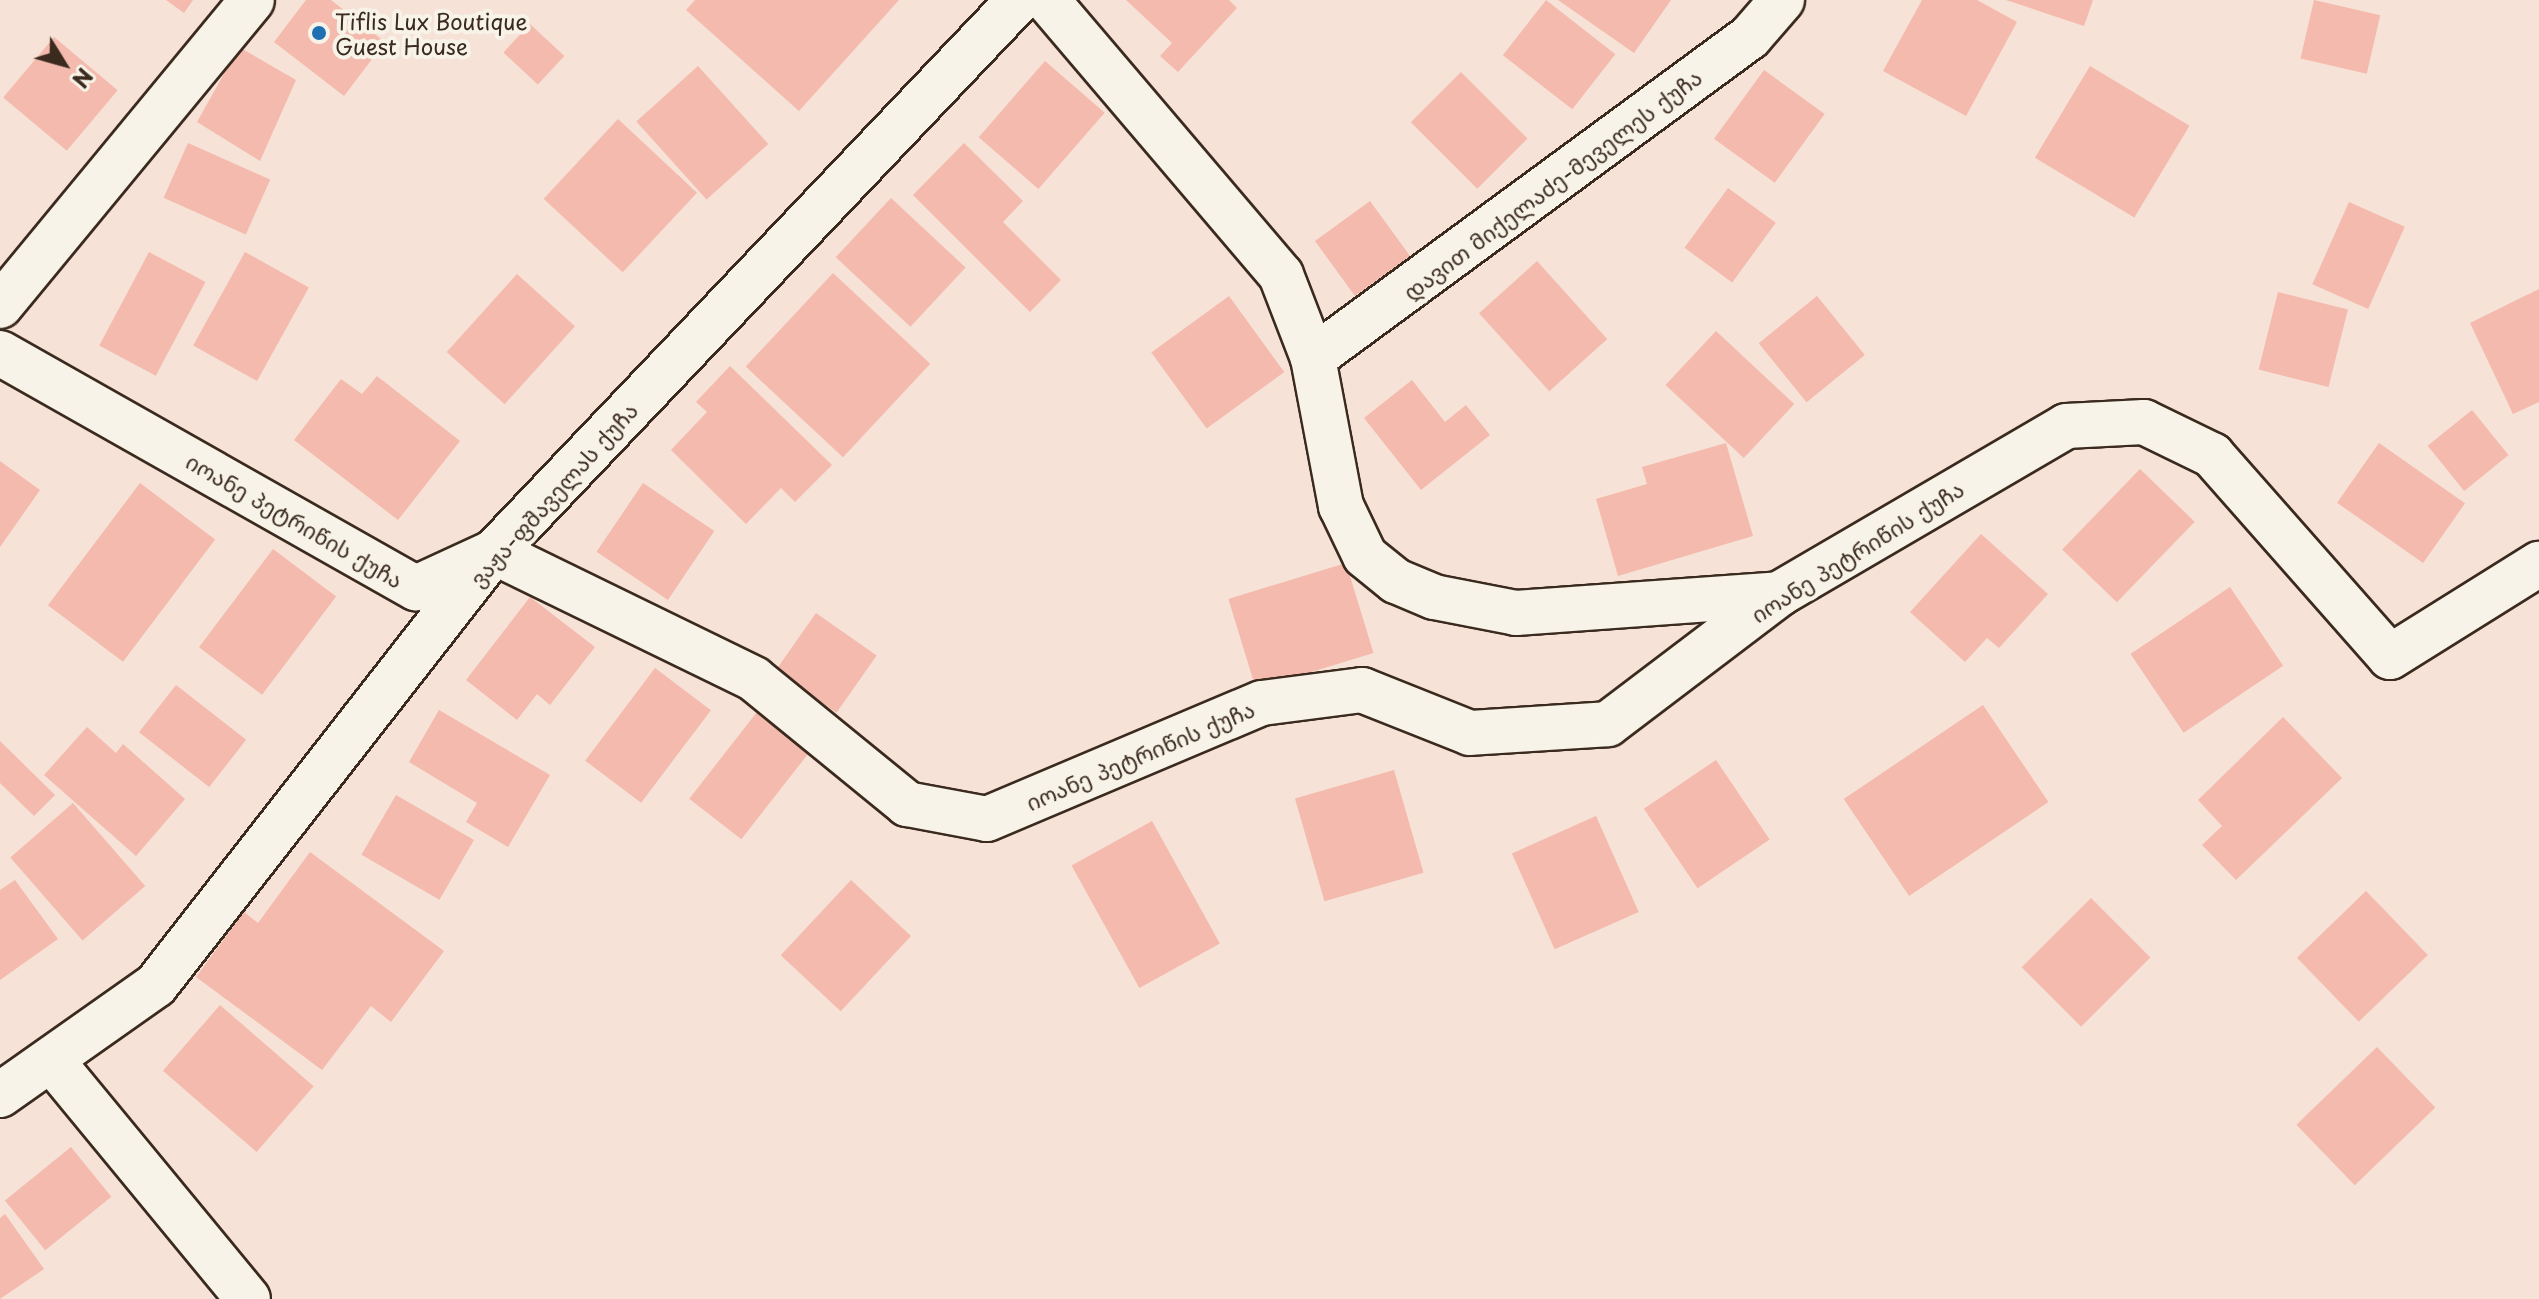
<!DOCTYPE html>
<html>
<head>
<meta charset="utf-8">
<style>
  body { margin:0 }
  #map { position:relative; width:2539px; height:1299px; overflow:hidden; background:#f6e2d6; font-family:"Playpen Sans","Noto Sans Georgian",sans-serif }
  div>[style] { position:absolute }
  .building>* { inset:0; background:#f4baad; transform-origin:0 0 }
  .roads { filter:drop-shadow(2px 0 #3b2a1e) drop-shadow(-2px 0 #3b2a1e) drop-shadow(0 2px #3b2a1e) drop-shadow(0 -2px #3b2a1e) }
  .minor>* { height:44px; margin:-22px; padding:0 22px; transform-origin:22px; border-radius:22px; background:#f7f3e8 }
  .dots>* { width:22px; height:22px; translate:-50% -50%; box-sizing:border-box; border:4px solid #f7f3e8; border-radius:50% }
  span { translate:-50% -50%; white-space:nowrap; text-align:center; line-height:1.15; -webkit-text-stroke:8px #f7f3e8; paint-order:stroke }
  .poi-label { font-size:22px; color:#3b2a1e }
  .left { translate:0 -50%; text-align:left }
  .street-label { font-size:22px; color:#3b2a1e }
  .north { position:absolute; left:24px; top:24px; width:80px; height:80px; -webkit-text-stroke:6px #f7f3e8; paint-order:stroke; rotate:127deg; font-size:22px; font-weight:700; line-height:32px; text-align:center; color:#3b2a1e }
  .north::after { content:''; display:block; margin:auto; width:28px; height:36px; background:#3b2a1e; clip-path:polygon(50% 0,100% 100%,50% 72%,0 100%) }
</style>
</head>
<body>
<div id="map">
  <div class="building">
    <div style="clip-path:polygon(166px 0,193px 0,184px 13px)"></div>
    <div style="clip-path:polygon(306px 0,331px 0,385px 42px,344px 96px,274px 42px)"></div>
    <div style="clip-path:polygon(695px 0,899px 0,799px 111px,686px 10px)"></div>
    <div style="clip-path:polygon(1126px 0,1229px 0,1237px 8px,1178px 72px,1160px 56px,1172px 43px)"></div>
    <div style="left:1546px;top:0;width:88px;height:70px;rotate:38deg"></div>
    <div style="clip-path:polygon(1558px 0,1671px 0,1634px 53px)"></div>
    <div style="clip-path:polygon(1922px 0,1977px 0,2017px 22px,1966px 116px,1883px 71px)"></div>
    <div style="clip-path:polygon(2006px 0,2093px 0,2084px 26px)"></div>
    <div style="left:2314px;top:0;width:68px;height:60px;rotate:13deg"></div>
    <div style="left:530px;top:24px;width:47px;height:39px;rotate:43deg"></div>
    <div style="left:54px;top:37px;width:83px;height:79px;rotate:40deg"></div>
    <div style="clip-path:polygon(239px 47px,296px 80px,260px 161px,197px 122px)"></div>
    <div style="left:1045px;top:61px;width:79px;height:101px;rotate:41deg"></div>
    <div style="left:698px;top:66px;width:105px;height:83px;rotate:48deg"></div>
    <div style="left:2090px;top:66px;width:116px;height:107px;rotate:31deg"></div>
    <div style="left:1764px;top:70px;width:75px;height:85px;rotate:36deg"></div>
    <div style="left:1461px;top:72px;width:94px;height:71px;rotate:45deg"></div>
    <div style="left:618px;top:119px;width:108px;height:109px;rotate:43deg"></div>
    <div style="left:188px;top:143px;width:90px;height:60px;rotate:24deg"></div>
    <div style="clip-path:polygon(964px 143px,1023px 201px,1003px 222px,1061px 280px,1030px 312px,913px 195px)"></div>
    <div style="left:1728px;top:188px;width:59px;height:74px;rotate:36deg"></div>
    <div style="left:891px;top:198px;width:102px;height:81px;rotate:43deg"></div>
    <div style="left:1370px;top:201px;width:68px;height:68px;rotate:54deg"></div>
    <div style="left:2349px;top:202px;width:61px;height:90px;rotate:24deg"></div>
    <div style="left:149px;top:252px;width:64px;height:106px;rotate:28deg"></div>
    <div style="left:245px;top:252px;width:73px;height:107px;rotate:29deg"></div>
    <div style="left:1537px;top:261px;width:105px;height:78px;rotate:48deg"></div>
    <div style="left:833px;top:273px;width:133px;height:128px;rotate:43deg"></div>
    <div style="left:517px;top:274px;width:78px;height:105px;rotate:42deg"></div>
    <div style="clip-path:polygon(2539px 289px,2539px 402px,2513px 414px,2470px 323px)"></div>
    <div style="left:2278px;top:292px;width:72px;height:80px;rotate:14deg"></div>
    <div style="left:1229px;top:296px;width:94px;height:96px;rotate:54deg"></div>
    <div style="left:1817px;top:296px;width:76px;height:75px;rotate:51deg"></div>
    <div style="left:1716px;top:331px;width:107px;height:74px;rotate:43deg"></div>
    <div style="clip-path:polygon(730px 366px,832px 465px,795px 502px,781px 488px,746px 524px,671px 450px,707px 412px,696px 402px)"></div>
    <div style="clip-path:polygon(377px 376px,460px 441px,398px 520px,294px 440px,341px 379px,362px 394px)"></div>
    <div style="clip-path:polygon(1412px 380px,1445px 422px,1466px 405px,1490px 435px,1421px 490px,1364px 418px)"></div>
    <div style="left:2472px;top:410px;width:58px;height:57px;rotate:51deg"></div>
    <div style="clip-path:polygon(1726px 443px,1753px 536px,1618px 576px,1596px 499px,1647px 484px,1642px 467px)"></div>
    <div style="left:2379px;top:443px;width:105px;height:73px;rotate:35deg"></div>
    <div style="clip-path:polygon(0 461px,40px 490px,0 547px)"></div>
    <div style="left:2140px;top:469px;width:76px;height:112px;rotate:44deg"></div>
    <div style="left:140px;top:483px;width:94px;height:153px;rotate:37deg"></div>
    <div style="left:643px;top:483px;width:86px;height:83px;rotate:34deg"></div>
    <div style="clip-path:polygon(1981px 534px,2048px 594px,1999px 648px,1987px 638px,1965px 662px,1910px 612px)"></div>
    <div style="left:273px;top:549px;width:79px;height:123px;rotate:37deg"></div>
    <div style="left:1346px;top:563px;width:94px;height:123px;rotate:73deg"></div>
    <div style="left:2230px;top:587px;width:95px;height:120px;rotate:56deg"></div>
    <div style="clip-path:polygon(530px 597px,595px 647px,550px 705px,537px 694px,517px 720px,466px 680px)"></div>
    <div style="left:816px;top:613px;width:74px;height:70px;rotate:35deg"></div>
    <div style="left:655px;top:668px;width:70px;height:116px;rotate:37deg"></div>
    <div style="left:176px;top:685px;width:89px;height:60px;rotate:38deg"></div>
    <div style="left:1983px;top:705px;width:117px;height:168px;rotate:56deg"></div>
    <div style="clip-path:polygon(439px 710px,550px 775px,508px 847px,466px 822px,477px 803px,409px 762px)"></div>
    <div style="left:757px;top:712px;width:66px;height:110px;rotate:38deg"></div>
    <div style="clip-path:polygon(2283px 717px,2342px 778px,2236px 880px,2202px 845px,2222px 826px,2198px 800px)"></div>
    <div style="clip-path:polygon(87px 727px,116px 753px,123px 744px,185px 799px,136px 856px,44px 775px)"></div>
    <div style="clip-path:polygon(0 741px,55px 795px,34px 816px,0 783px)"></div>
    <div style="left:1716px;top:760px;width:96px;height:87px;rotate:56deg"></div>
    <div style="left:1394px;top:770px;width:107px;height:103px;rotate:74deg"></div>
    <div style="left:396px;top:795px;width:90px;height:69px;rotate:30deg"></div>
    <div style="left:73px;top:803px;width:110px;height:83px;rotate:49deg"></div>
    <div style="left:1596px;top:816px;width:105px;height:92px;rotate:66deg"></div>
    <div style="left:1152px;top:821px;width:140px;height:92px;rotate:61deg"></div>
    <div style="clip-path:polygon(310px 852px,444px 951px,391px 1022px,371px 1006px,322px 1070px,196px 977px,244px 912px,258px 923px)"></div>
    <div style="clip-path:polygon(15px 880px,58px 939px,0 980px,0 890px)"></div>
    <div style="left:851px;top:880px;width:82px;height:103px;rotate:43deg"></div>
    <div style="left:2366px;top:891px;width:89px;height:96px;rotate:46deg"></div>
    <div style="left:2091px;top:898px;width:84px;height:98px;rotate:45deg"></div>
    <div style="left:220px;top:1005px;width:124px;height:87px;rotate:41deg"></div>
    <div style="left:2377px;top:1047px;width:84px;height:112px;rotate:46deg"></div>
    <div style="left:71px;top:1147px;width:64px;height:85px;rotate:51deg"></div>
    <div style="clip-path:polygon(5px 1214px,44px 1269px,0 1299px,0 1218px)"></div>
  </div>
  <div class="roads">
    <div class="minor">
      <div style="left:1047px;top:0;width:361px;rotate:49.6deg"></div>
      <div style="left:1281px;top:275px;width:89px;rotate:68.9deg"></div>
      <div style="left:1313px;top:358px;width:151px;rotate:79.3deg"></div>
      <div style="left:1341px;top:506px;width:55px;rotate:64.4deg"></div>
      <div style="left:1365px;top:556px;width:40px;rotate:39deg"></div>
      <div style="left:1396px;top:581px;width:41px;rotate:22.8deg"></div>
      <div style="left:1434px;top:597px;width:84px;rotate:11deg"></div>
      <div style="left:1516px;top:613px;width:264px;rotate:-4.1deg"></div>
      <div style="left:0;top:306px;width:396px;rotate:-50.5deg"></div>
      <div style="left:0;top:353px;width:478px;rotate:29.5deg"></div>
      <div style="left:416px;top:588px;width:86px;rotate:-24.8deg"></div>
      <div style="left:494px;top:552px;width:289px;rotate:26deg"></div>
      <div style="left:754px;top:679px;width:198px;rotate:39.2deg"></div>
      <div style="left:907px;top:804px;width:81px;rotate:10.6deg"></div>
      <div style="left:987px;top:819px;width:298px;rotate:-22.9deg"></div>
      <div style="left:1262px;top:703px;width:101px;rotate:-7.4deg"></div>
      <div style="left:1362px;top:690px;width:116px;rotate:21.7deg"></div>
      <div style="left:1470px;top:733px;width:138px;rotate:-3.7deg"></div>
      <div style="left:1608px;top:724px;width:215px;rotate:-37.2deg"></div>
      <div style="left:1779px;top:594px;width:333px;rotate:-30.3deg"></div>
      <div style="left:2066px;top:426px;width:78px;rotate:-2.9deg"></div>
      <div style="left:2144px;top:422px;width:76px;rotate:25.9deg"></div>
      <div style="left:2212px;top:455px;width:269px;rotate:48.6deg"></div>
      <div style="left:2390px;top:657px;width:176px;rotate:-32deg"></div>
      <div style="left:1313px;top:358px;width:542px;rotate:-36.3deg"></div>
      <div style="left:1750px;top:37px;width:49px;rotate:-49.1deg"></div>
      <div style="left:52px;top:1061px;width:308px;rotate:50.5deg"></div>
      <div style="left:0;top:1095px;width:191px;rotate:-35.2deg"></div>
      <div style="left:156px;top:985px;width:549px;rotate:-52.02deg"></div>
      <div style="left:494px;top:552px;width:762px;rotate:-46.44deg"></div>
    </div>
  </div>
  <div class="dots">
    <div style="left:319px;top:33px;background:#1f6fb2"></div>
  </div>
  <div class="poi-label">
    <span class="left" style="left:335px;top:33px">Tiflis Lux Boutique<br>Guest House</span>
  </div>
  <div class="street-label">
    <span style="left:1552px;top:184px;rotate:-37deg">დავით მიქელაძე-მეველეს ქუჩა</span>
    <span style="left:553px;top:494px;rotate:-48deg">ვაჟა-ფშაველას ქუჩა</span>
    <span style="left:295px;top:520px;rotate:30deg">იოანე პეტრიწის ქუჩა</span>
    <span style="left:1857px;top:551px;rotate:-32deg">იოანე პეტრიწის ქუჩა</span>
    <span style="left:1140px;top:755px;rotate:-23deg">იოანე პეტრიწის ქუჩა</span>
  </div>
  <div class="north">N</div>
</div>
</body>
</html>
